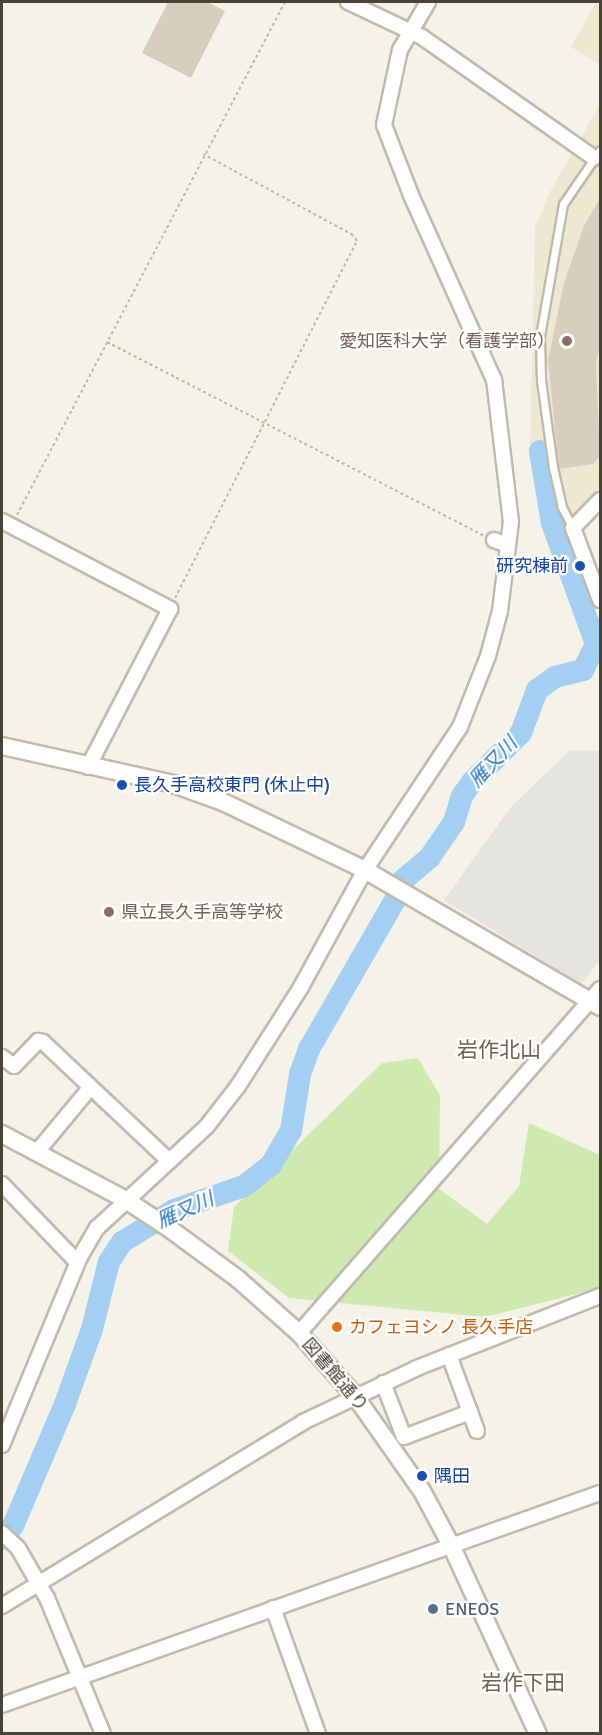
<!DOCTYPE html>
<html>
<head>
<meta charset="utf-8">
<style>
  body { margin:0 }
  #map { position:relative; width:602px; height:1735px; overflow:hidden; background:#f5f2e9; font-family:Signika,"Noto Sans JP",sans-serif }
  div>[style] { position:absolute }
  .education>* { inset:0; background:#eee8d3 }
  .green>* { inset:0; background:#ceeab1 }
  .parking>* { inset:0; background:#e6e4e1 }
  .river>* { height:22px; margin:-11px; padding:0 11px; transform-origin:11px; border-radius:11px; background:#a4cff2 }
  .building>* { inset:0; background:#d7cebe }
  .path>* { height:2px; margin-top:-1px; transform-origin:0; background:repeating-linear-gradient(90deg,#c3b79c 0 3px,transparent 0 6px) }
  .roads { filter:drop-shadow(2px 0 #c1baab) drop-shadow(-2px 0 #c1baab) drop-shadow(0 2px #c1baab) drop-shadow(0 -2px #c1baab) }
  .service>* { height:7px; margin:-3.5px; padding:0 3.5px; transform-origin:3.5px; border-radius:3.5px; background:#fff }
  .minor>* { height:14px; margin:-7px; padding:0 7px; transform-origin:7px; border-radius:7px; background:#fff }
  .tertiary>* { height:16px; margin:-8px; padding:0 8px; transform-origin:8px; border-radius:8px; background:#fff }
  .dots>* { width:16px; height:16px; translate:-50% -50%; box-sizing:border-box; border:3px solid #fff; border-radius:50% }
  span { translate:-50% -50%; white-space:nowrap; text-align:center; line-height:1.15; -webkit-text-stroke:4.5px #fff; paint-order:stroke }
  .education-label { font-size:18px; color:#785e54 }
  .right { translate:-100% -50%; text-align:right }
  .left { translate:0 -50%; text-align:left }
  .transit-label { font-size:18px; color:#164399 }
  .food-label { font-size:18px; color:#c56008 }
  .street-label { font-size:18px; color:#494337 }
  .service-label { font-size:18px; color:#4e5e75 }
  .water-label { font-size:20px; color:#2c77b8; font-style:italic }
  .quarter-label { font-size:21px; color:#6c614e }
  .frame { position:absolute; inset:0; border:3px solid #494337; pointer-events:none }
</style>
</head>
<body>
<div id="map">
  <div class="education">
    <div style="clip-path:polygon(596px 2px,600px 2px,600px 65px,571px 47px)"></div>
    <div style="clip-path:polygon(600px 104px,600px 493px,552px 547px,530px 454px,535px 227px,550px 192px)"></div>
  </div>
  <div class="green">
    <div style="clip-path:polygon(418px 1058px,440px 1096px,439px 1189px,487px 1224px,519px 1186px,529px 1123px,600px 1155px,600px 1288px,485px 1317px,289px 1298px,228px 1251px,234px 1207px,382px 1063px)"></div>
  </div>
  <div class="parking">
    <div style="clip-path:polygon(570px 750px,600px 751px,600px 960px,581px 984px,444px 900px,510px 808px)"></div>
  </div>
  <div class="river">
    <div style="left:403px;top:880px;width:35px;rotate:-40deg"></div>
    <div style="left:430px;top:857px;width:42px;rotate:-55.6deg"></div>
    <div style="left:454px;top:822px;width:27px;rotate:-73deg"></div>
    <div style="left:462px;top:796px;width:17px;rotate:-54deg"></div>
    <div style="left:472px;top:782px;width:69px;rotate:-45deg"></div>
    <div style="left:521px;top:733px;width:46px;rotate:-69.6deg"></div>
    <div style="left:537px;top:690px;width:22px;rotate:-36deg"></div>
    <div style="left:555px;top:677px;width:29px;rotate:-14deg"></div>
    <div style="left:583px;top:670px;width:29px;rotate:-63deg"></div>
    <div style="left:596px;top:644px;width:129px;rotate:-110deg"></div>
    <div style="left:552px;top:523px;width:73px;rotate:-99.5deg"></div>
    <div style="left:2px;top:1539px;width:17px;rotate:-50deg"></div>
    <div style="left:13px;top:1526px;width:133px;rotate:-66.9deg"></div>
    <div style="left:65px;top:1404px;width:80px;rotate:-70.2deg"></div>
    <div style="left:92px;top:1329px;width:69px;rotate:-75.8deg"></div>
    <div style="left:109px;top:1262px;width:24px;rotate:-57deg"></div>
    <div style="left:122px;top:1242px;width:61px;rotate:-31.6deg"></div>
    <div style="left:174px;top:1210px;width:74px;rotate:-18.9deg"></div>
    <div style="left:244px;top:1186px;width:34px;rotate:-38deg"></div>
    <div style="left:271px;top:1165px;width:39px;rotate:-60deg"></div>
    <div style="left:291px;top:1131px;width:58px;rotate:-81deg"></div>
    <div style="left:300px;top:1074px;width:27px;rotate:-70deg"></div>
    <div style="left:309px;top:1049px;width:172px;rotate:-60deg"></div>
  </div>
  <div class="building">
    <div style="clip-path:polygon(168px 2px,207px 2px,225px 11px,191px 78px,142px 53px)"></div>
    <div style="clip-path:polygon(600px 198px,600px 343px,596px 365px,600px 456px,593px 464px,559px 469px,548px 361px,564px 283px,584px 226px)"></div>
  </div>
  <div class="path">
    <div style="left:107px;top:342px;width:423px;rotate:27.2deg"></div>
    <div style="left:17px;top:515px;width:579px;rotate:-62.42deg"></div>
    <div style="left:175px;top:598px;width:401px;rotate:-63deg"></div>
    <div style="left:357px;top:241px;width:7px;rotate:-124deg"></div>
    <div style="left:353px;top:235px;width:170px;rotate:-151.6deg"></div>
  </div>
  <div class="roads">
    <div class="service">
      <div style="left:573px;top:528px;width:24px;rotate:-118deg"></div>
      <div style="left:562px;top:507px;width:41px;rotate:-102.7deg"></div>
      <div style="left:553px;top:467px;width:87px;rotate:-97.9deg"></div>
      <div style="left:541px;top:381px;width:45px;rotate:-91.3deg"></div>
      <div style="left:540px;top:336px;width:134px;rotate:-80.1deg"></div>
      <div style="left:563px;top:204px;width:65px;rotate:-55.6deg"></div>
    </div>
    <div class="minor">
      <div style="left:348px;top:2px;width:82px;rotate:25.3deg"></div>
      <div style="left:422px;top:37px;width:210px;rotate:35.1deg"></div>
      <div style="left:600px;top:500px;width:39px;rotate:134deg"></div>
      <div style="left:573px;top:528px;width:77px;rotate:69.4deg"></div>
      <div style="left:2px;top:521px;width:190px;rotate:27.6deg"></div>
      <div style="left:170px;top:609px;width:178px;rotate:117.4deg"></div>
      <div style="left:494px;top:540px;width:15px;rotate:20deg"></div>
      <div style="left:2px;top:1057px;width:15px;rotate:37deg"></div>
      <div style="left:14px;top:1066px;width:35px;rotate:-46deg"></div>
      <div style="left:38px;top:1041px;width:5px;rotate:11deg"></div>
      <div style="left:43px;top:1042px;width:170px;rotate:43.3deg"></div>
      <div style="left:36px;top:1153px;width:85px;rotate:-50.3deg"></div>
      <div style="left:2px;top:1184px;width:108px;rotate:46.1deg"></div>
      <div style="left:299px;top:1333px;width:457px;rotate:-48.8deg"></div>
      <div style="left:449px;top:1355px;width:81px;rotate:69.8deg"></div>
      <div style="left:383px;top:1383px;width:58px;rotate:68.7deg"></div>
      <div style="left:404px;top:1437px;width:71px;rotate:-20.7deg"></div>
      <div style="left:2px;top:1445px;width:204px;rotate:-67.5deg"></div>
      <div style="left:80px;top:1257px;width:34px;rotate:-60deg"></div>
      <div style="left:97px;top:1228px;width:150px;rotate:-42.8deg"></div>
      <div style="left:207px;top:1126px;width:51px;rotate:-52.2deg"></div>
      <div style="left:238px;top:1086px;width:117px;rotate:-57.5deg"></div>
      <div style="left:301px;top:987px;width:133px;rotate:-61.3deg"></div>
      <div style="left:365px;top:870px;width:172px;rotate:-56.4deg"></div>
      <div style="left:460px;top:727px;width:76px;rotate:-68.5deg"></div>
      <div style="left:488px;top:656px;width:47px;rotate:-75.1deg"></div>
      <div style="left:500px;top:611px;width:90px;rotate:-83deg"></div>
      <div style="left:511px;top:522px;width:143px;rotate:-96.8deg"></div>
      <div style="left:494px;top:380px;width:203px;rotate:-114.2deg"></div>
      <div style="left:411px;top:195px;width:75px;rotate:-111.1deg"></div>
      <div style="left:384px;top:125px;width:77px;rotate:-78deg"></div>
      <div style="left:400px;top:50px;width:56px;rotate:-59.7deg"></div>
      <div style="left:2px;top:1533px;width:22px;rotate:43deg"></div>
      <div style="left:18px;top:1548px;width:58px;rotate:59.9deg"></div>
      <div style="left:47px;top:1598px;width:147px;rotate:67.6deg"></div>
      <div style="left:2px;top:1606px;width:353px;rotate:-31.4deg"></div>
      <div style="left:303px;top:1422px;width:126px;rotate:-25.3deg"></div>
      <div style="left:417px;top:1368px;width:197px;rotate:-21.5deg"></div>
      <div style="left:273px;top:1608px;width:134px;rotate:70.3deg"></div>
      <div style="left:2px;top:1705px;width:634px;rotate:-19.52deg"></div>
    </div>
    <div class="tertiary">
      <div style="left:2px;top:746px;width:175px;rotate:12.5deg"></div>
      <div style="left:173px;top:784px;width:53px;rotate:19.8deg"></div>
      <div style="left:223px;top:802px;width:157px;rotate:25.6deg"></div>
      <div style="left:365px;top:870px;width:272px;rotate:30.2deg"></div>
      <div style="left:2px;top:1134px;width:140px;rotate:28deg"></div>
      <div style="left:126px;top:1200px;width:53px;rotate:33.4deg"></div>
      <div style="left:170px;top:1229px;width:84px;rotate:36.3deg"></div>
      <div style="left:238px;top:1279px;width:81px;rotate:41.5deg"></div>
      <div style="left:299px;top:1333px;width:84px;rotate:48.4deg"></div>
      <div style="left:355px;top:1396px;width:116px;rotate:54.8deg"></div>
      <div style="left:422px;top:1491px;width:61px;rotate:61.8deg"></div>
      <div style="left:451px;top:1545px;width:208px;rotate:65.3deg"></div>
    </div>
  </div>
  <div class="dots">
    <div style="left:567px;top:341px;background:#8d6e63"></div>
    <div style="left:580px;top:566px;background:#1a4fb4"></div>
    <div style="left:122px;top:785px;background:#1a4fb4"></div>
    <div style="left:109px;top:912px;background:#8d6e63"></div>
    <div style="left:337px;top:1327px;background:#e8710a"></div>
    <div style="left:422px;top:1476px;background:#1a4fb4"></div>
    <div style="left:433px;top:1609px;background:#5c6f8a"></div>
  </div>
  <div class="education-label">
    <span class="right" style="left:555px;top:341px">愛知医科大学（看護学部）</span>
    <span class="left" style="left:121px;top:912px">県立長久手高等学校</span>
  </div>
  <div class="transit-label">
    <span class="right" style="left:568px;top:566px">研究棟前</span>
    <span class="left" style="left:134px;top:785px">長久手高校東門 (休止中)</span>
    <span class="left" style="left:434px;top:1476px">隅田</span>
  </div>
  <div class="food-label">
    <span class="left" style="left:349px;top:1327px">カフェヨシノ 長久手店</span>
  </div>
  <div class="street-label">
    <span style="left:335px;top:1375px;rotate:49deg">図書館通り</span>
  </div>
  <div class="service-label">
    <span class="left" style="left:445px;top:1609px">ENEOS</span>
  </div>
  <div class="water-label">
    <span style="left:493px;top:762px;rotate:-47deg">雁又川</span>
    <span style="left:185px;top:1210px;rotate:-24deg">雁又川</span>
  </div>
  <div class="quarter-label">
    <span style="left:499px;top:1050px">岩作北山</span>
    <span style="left:523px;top:1683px">岩作下田</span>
  </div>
  <div class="frame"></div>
</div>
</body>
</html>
